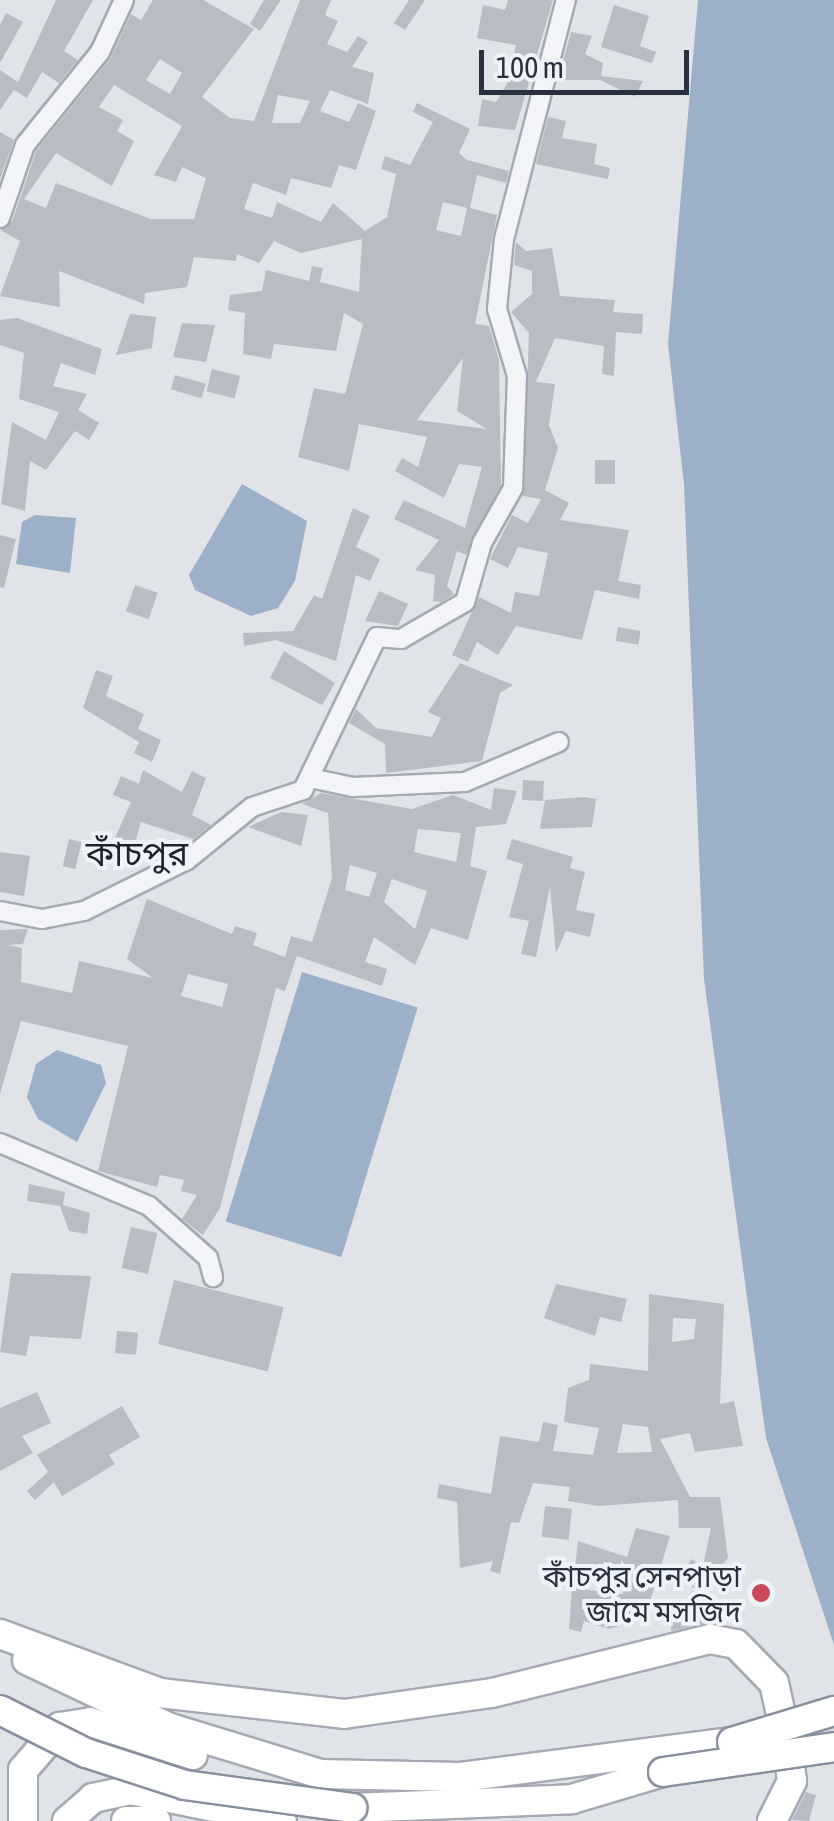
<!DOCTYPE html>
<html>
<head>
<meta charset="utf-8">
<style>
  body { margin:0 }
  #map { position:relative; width:834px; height:1821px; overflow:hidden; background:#e0e3e8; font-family:"Asap Condensed","Noto Sans Bengali",sans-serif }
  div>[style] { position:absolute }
  .water>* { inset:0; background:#9cb0c7; transform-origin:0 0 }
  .building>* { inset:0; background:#b7bcc5; transform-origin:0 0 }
  .roads { filter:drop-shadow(2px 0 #a5aab2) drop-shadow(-2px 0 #a5aab2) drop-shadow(0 2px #a5aab2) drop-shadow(0 -2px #a5aab2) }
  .minor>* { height:18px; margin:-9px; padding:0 9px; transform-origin:9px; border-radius:9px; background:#f2f4f7 }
  .trunk>* { height:28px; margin:-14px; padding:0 14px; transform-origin:14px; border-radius:14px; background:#fff }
  .bridges { filter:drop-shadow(2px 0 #88909f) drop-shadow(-2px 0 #88909f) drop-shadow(0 2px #88909f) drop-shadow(0 -2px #88909f) }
  .trunk-bridge>* { height:28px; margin:-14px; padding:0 14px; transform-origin:14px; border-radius:14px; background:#fff }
  .dots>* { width:28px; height:28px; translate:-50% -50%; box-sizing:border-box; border:5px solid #eff2f6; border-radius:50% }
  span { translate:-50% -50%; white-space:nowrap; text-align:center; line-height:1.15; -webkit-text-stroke:8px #eff2f6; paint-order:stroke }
  .poi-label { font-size:30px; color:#29303f }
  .right { translate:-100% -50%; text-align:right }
  .quarter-label { font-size:35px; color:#1b2230 }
  .scale { position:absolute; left:479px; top:50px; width:210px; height:45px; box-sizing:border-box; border:5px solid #29303f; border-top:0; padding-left:12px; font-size:30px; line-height:35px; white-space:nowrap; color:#29303f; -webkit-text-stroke:8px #eff2f6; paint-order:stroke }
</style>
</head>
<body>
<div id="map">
  <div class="water">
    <div style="clip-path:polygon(698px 0,834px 0,834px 1645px,766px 1438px,704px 979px,684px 484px,668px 344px)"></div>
    <div style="clip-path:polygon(242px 484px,307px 521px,295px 581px,278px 608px,251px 616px,195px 590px,189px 575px)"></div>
    <div style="clip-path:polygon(35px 515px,76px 518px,70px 573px,16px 564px,22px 522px)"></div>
    <div style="left:302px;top:972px;width:121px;height:261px;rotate:17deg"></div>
    <div style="clip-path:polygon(57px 1050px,101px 1065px,106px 1083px,77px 1142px,38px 1119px,27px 1097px,36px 1064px)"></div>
  </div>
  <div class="building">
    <div style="clip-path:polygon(56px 0,93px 0,64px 51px,78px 60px,59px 83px,42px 72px,27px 98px,14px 90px,0 110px,0 70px,18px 82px)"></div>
    <div style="clip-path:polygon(evenodd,153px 0,203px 0,254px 29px,202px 97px,230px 118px,254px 121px,300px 0,331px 0,325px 15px,338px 21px,327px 44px,347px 52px,358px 36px,368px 42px,352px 67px,374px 73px,368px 104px,330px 90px,320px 111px,349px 122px,358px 103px,376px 111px,356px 170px,339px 165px,331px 188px,291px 178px,286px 195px,253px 183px,244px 209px,272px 218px,277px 202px,321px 222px,333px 203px,365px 231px,387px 217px,396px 174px,381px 169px,385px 156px,410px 165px,433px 122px,413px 112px,417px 103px,470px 129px,459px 153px,467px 160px,509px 171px,506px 183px,477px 175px,470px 208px,497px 215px,475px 324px,489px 326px,499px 360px,501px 485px,466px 555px,457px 551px,447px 586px,454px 594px,441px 602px,433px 601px,435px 575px,415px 570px,439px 540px,394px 519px,404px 500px,465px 528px,482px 467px,459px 464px,444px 498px,395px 471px,402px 458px,418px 467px,427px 437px,359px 424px,349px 471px,298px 457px,314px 388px,345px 394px,363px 324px,344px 313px,336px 351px,274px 344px,271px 359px,243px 354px,245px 313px,228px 310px,230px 295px,262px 291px,266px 270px,309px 281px,312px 266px,323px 268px,320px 282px,359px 292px,362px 239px,301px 253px,274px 241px,259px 263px,237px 254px,236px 261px,194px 257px,187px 287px,145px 293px,144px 304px,59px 271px,60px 307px,0 296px,20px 241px,0 230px,12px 222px,36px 151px,110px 59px,131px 14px,141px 20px,153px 0,160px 59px,182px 73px,170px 94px,146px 80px,160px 59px,153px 0,114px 85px,182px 126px,154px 175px,176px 182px,182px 167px,206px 178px,194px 219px,151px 219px,56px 183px,46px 208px,24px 199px,56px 153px,112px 186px,134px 141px,117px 131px,123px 120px,99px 107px,114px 85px,153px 0,278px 95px,310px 101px,300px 123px,272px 123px,278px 95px,153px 0,443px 202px,467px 208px,461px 236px,436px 230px,443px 202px,153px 0,463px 358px,457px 411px,487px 429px,417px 420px,463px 358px)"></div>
    <div style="clip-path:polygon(264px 0,281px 0,260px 31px,250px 24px)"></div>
    <div style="clip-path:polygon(409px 0,425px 0,405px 30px,394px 23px)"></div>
    <div style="clip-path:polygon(508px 0,553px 0,515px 130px,478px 126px,482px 99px,496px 102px,507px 84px,516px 45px,477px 38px,483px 5px,505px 10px)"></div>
    <div style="clip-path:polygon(614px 5px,649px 16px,640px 46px,656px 52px,652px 63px,601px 47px)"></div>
    <div style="clip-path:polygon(6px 13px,23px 22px,0 63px,0 25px)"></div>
    <div style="clip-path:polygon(571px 32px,592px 36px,585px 54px,603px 63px,601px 76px,643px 81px,635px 97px,600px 80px,558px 80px)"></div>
    <div style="clip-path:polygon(548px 117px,566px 121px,562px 138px,597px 144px,594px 164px,610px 168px,608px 179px,536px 164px)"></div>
    <div style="clip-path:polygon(0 132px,14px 140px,0 179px)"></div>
    <div style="clip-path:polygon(516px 242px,526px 251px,552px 248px,560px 296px,615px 300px,613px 312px,643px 314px,642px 334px,616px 332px,614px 376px,602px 374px,604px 346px,555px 338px,536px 382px,555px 384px,549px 425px,558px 448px,545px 490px,569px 503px,560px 520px,629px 530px,618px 581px,641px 585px,639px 599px,595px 590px,582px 640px,516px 626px,498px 655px,477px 642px,468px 662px,452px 655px,479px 597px,511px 613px,515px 592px,539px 596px,548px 553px,518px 547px,508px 568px,490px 559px,512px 515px,528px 523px,541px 499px,523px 496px,529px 333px,511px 312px,532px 294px,532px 271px,514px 265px)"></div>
    <div style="clip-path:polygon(130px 314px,156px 317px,152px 348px,116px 355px)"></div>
    <div style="clip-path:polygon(17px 318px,102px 349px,95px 375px,61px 363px,53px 386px,87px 394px,78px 410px,99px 423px,89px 440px,75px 431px,46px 470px,30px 461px,25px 511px,1px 504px,12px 422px,46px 440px,59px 412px,19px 399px,24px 353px,0 345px,0 320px)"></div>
    <div style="clip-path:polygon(182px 323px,215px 325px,206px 362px,173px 357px)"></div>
    <div style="left:212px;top:369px;width:29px;height:23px;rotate:14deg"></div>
    <div style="left:175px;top:375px;width:32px;height:15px;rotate:16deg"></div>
    <div style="left:595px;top:460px;width:20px;height:24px"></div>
    <div style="clip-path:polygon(353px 508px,370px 516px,356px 547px,380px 559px,370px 581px,356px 575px,336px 661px,276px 640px,244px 646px,243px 633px,293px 631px,314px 595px,322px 599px)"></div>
    <div style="clip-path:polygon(0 535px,16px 539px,4px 588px,0 587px)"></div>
    <div style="left:135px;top:585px;width:24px;height:28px;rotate:19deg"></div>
    <div style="clip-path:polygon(379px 591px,408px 604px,398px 626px,365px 621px)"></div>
    <div style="left:618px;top:627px;width:23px;height:14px;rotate:10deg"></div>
    <div style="clip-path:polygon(284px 651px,335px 683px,322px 705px,270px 678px)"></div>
    <div style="clip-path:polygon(460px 663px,513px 685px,500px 693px,482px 761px,386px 773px,385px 744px,349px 723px,356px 709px,376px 728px,432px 737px,441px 718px,428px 712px)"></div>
    <div style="clip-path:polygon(96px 670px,113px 676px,106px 696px,144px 714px,138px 729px,161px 740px,152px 762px,134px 753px,139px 742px,83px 708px)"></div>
    <div style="clip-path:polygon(143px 770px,182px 792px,192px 771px,206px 778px,192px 815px,211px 825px,193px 839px,141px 822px,132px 854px,111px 847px,131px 802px,113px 795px,121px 776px,139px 784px)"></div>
    <div style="left:523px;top:780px;width:21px;height:20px;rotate:3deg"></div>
    <div style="clip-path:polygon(evenodd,494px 788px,517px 791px,506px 824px,476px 827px,470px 866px,487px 871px,468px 940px,431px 928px,415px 965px,374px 937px,365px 962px,387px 969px,382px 986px,297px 956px,285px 991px,276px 988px,220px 1208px,203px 1235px,182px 1219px,197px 1195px,181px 1191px,184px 1180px,160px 1175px,157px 1187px,98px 1171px,128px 1046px,21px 1021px,0 1094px,0 930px,28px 929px,23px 944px,8px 945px,22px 948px,21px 982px,72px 993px,79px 961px,153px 978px,127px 959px,147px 899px,232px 934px,235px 926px,257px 933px,253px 945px,285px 957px,291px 936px,312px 942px,332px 878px,328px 813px,302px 804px,321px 793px,412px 809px,453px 795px,491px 810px,494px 788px,418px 829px,461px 833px,456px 862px,414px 852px,418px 829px,494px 788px,350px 865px,377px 873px,369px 897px,345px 890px,350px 865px,494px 788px,392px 879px,427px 891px,415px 929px,384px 902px,392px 879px,494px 788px,188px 974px,228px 984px,222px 1007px,181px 996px,188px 974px)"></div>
    <div style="clip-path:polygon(585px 797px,596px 799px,592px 827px,540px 829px,545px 800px)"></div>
    <div style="clip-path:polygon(281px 812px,308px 815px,301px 846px,248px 827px)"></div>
    <div style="left:69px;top:839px;width:13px;height:28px;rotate:13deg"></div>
    <div style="clip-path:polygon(512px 839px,573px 857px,570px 868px,585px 872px,576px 910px,595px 914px,590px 937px,566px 931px,556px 953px,550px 886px,536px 957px,521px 954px,529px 921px,509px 917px,523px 864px,506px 859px)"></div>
    <div style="clip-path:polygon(0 852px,30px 856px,24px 896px,0 892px)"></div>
    <div style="clip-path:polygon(29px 1184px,65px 1192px,63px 1205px,90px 1213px,87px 1234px,69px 1231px,60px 1206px,27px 1201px)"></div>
    <div style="left:131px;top:1227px;width:27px;height:42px;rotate:13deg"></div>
    <div style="clip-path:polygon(11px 1273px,91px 1276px,81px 1339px,30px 1336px,26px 1356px,0 1352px)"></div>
    <div style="left:174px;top:1280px;width:113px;height:66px;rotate:14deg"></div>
    <div style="clip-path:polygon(556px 1284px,627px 1299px,621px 1322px,600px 1317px,595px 1336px,544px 1318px)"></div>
    <div style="clip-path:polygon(evenodd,649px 1294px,724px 1304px,720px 1404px,734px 1401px,743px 1446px,695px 1452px,690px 1433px,660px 1439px,690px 1497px,720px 1497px,728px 1558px,698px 1592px,683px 1577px,691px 1559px,703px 1566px,711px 1528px,679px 1528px,678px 1500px,599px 1506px,568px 1501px,570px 1487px,533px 1483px,519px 1523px,511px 1522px,500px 1574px,490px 1571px,493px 1561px,460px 1568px,457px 1502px,437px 1498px,439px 1484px,491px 1494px,500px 1436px,539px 1442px,543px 1422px,558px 1425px,553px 1451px,593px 1455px,599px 1428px,564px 1422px,568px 1388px,589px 1380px,590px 1364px,648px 1371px,649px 1294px,673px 1318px,696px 1319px,694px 1339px,672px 1342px,673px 1318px,649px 1294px,623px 1424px,648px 1427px,652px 1452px,617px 1453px,623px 1424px)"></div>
    <div style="left:117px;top:1331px;width:21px;height:22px;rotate:5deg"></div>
    <div style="clip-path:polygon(37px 1392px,51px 1423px,22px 1436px,33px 1453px,0 1471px,0 1408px)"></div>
    <div style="clip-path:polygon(122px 1406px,140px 1437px,109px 1455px,115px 1464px,62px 1496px,54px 1482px,35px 1500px,27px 1491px,48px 1472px,37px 1455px)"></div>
    <div style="left:545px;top:1506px;width:27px;height:31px;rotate:6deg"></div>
    <div style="clip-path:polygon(636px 1528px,670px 1536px,648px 1608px,630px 1606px,634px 1622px,609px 1629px,584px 1621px,581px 1632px,569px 1629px,572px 1588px,623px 1594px,625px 1573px,575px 1569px,578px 1541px,627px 1557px)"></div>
    <div style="clip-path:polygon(692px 1591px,703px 1597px,696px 1611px,710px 1613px,709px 1622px,671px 1631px,672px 1611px,682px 1612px)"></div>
    <div style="clip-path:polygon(806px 1792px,816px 1795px,809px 1821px,792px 1820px)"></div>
  </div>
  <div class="roads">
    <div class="minor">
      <div style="left:0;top:218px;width:77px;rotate:-71.1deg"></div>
      <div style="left:25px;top:145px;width:119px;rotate:-51.1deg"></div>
      <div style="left:100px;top:52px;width:57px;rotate:-65.2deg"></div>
      <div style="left:315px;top:779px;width:39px;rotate:12deg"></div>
      <div style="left:353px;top:787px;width:112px;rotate:-2.6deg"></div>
      <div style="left:465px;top:782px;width:102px;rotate:-23.1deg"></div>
      <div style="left:0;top:911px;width:43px;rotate:10.8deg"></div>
      <div style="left:42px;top:919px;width:43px;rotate:-10.8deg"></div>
      <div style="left:84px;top:911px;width:115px;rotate:-26.3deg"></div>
      <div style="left:187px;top:860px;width:84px;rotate:-39.2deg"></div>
      <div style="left:252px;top:807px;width:54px;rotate:-18.4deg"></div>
      <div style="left:303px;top:790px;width:170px;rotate:-64.2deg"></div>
      <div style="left:377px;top:637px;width:24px;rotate:5deg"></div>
      <div style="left:401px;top:639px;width:74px;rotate:-30deg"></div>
      <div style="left:465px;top:602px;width:61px;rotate:-73.9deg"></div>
      <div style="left:482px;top:543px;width:63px;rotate:-60.6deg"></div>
      <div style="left:513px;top:488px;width:112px;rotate:-88deg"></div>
      <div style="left:517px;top:376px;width:70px;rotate:-106.6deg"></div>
      <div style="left:497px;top:309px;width:70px;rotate:-84.3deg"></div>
      <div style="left:504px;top:239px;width:247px;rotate:-75.5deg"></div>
      <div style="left:0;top:1143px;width:162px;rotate:22.9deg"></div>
      <div style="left:149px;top:1206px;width:79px;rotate:41.4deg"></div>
      <div style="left:208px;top:1258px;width:20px;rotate:75deg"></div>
    </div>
    <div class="trunk">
      <div style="left:0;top:1634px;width:171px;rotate:20.2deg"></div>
      <div style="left:160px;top:1693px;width:185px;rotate:6.5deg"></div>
      <div style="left:344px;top:1714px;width:149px;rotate:-8.1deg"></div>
      <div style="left:492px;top:1693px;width:225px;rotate:-13.9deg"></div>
      <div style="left:710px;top:1639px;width:26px;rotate:11deg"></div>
      <div style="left:736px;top:1644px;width:54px;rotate:45.7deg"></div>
      <div style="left:774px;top:1683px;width:55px;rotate:77.5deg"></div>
      <div style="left:786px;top:1737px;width:44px;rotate:82.2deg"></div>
      <div style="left:792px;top:1781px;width:45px;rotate:116.6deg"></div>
      <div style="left:27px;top:1660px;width:158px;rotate:25.4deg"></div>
      <div style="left:170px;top:1728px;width:157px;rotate:17deg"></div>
      <div style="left:320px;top:1774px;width:141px;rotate:1.2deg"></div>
      <div style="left:461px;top:1777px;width:273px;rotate:-7.4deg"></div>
      <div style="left:352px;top:1808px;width:220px;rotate:-2.3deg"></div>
      <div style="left:572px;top:1799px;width:95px;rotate:-16.5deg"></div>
      <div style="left:23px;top:1821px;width:51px;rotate:-90deg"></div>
      <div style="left:23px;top:1770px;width:57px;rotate:-49.3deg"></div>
      <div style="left:60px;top:1727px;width:30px;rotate:-9deg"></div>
      <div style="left:90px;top:1722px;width:108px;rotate:17.8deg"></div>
      <div style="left:67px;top:1821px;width:35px;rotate:-41deg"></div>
      <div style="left:93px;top:1798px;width:38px;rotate:-12deg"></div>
      <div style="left:130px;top:1790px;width:155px;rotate:11.5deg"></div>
      <div style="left:126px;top:1821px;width:30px"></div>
    </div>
  </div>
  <div class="bridges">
    <div class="trunk-bridge">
      <div style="left:0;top:1710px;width:96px;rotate:26.6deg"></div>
      <div style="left:86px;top:1753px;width:104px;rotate:17.9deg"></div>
      <div style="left:185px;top:1785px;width:169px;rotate:7.8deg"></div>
      <div style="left:732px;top:1742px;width:107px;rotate:-16.9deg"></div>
      <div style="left:663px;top:1772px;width:173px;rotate:-8.3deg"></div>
    </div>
  </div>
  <div class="dots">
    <div style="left:761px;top:1593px;background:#ca4958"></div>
  </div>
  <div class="poi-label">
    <span class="right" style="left:741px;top:1593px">কাঁচপুর সেনপাড়া<br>জামে মসজিদ</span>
  </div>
  <div class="quarter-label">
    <span style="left:137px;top:853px">কাঁচপুর</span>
  </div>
  <div class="scale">100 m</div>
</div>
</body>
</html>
